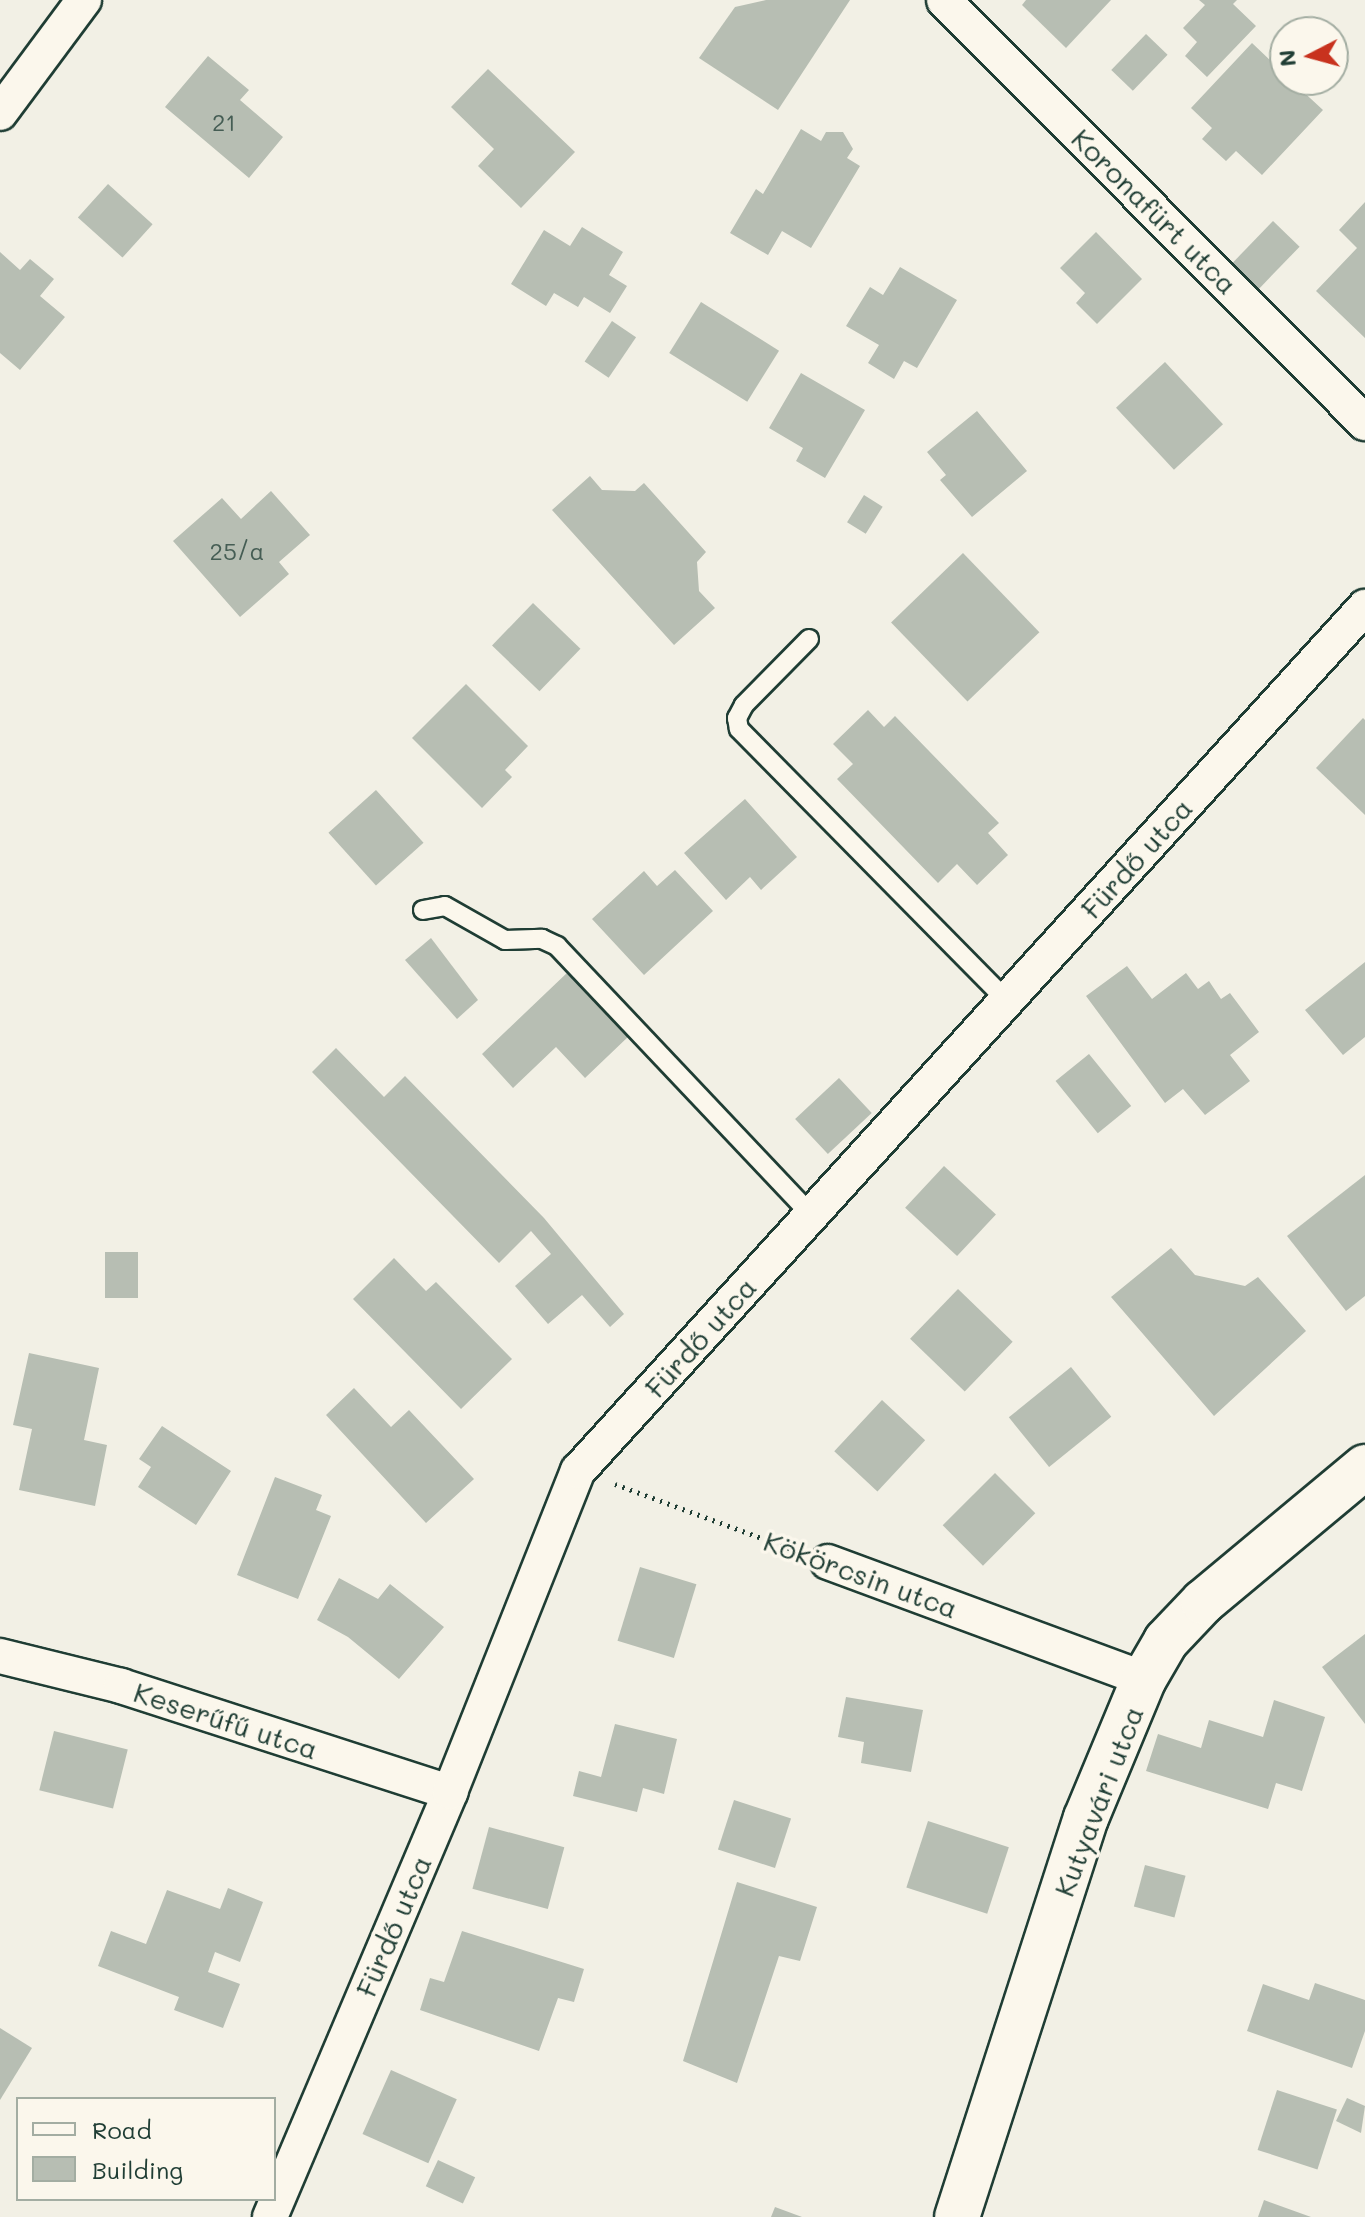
<!DOCTYPE html>
<html>
<head>
<meta charset="utf-8">
<style>
  body { margin:0 }
  #map { position:relative; width:1365px; height:2217px; overflow:hidden; background:#f2f0e5; font-family:Mali,sans-serif }
  div>[style] { position:absolute }
  .building>* { inset:0; background:#b7beb3; transform-origin:0 0 }
  .path>* { height:5px; margin-top:-2.5px; transform-origin:0; background:repeating-linear-gradient(90deg,#1f3d34 0 2px,transparent 0 8px) }
  .roads { filter:drop-shadow(2px 0 #1f3d34) drop-shadow(-2px 0 #1f3d34) drop-shadow(0 2px #1f3d34) drop-shadow(0 -2px #1f3d34) }
  .service>* { height:18px; margin:-9px; padding:0 9px; transform-origin:9px; border-radius:9px; background:#fbf7ec }
  .minor>* { height:34px; margin:-17px; padding:0 17px; transform-origin:17px; border-radius:17px; background:#fbf7ec }
  .tertiary>* { height:44px; margin:-22px; padding:0 22px; transform-origin:22px; border-radius:22px; background:#fbf7ec }
  span { translate:-50% -50%; white-space:nowrap; text-align:center; line-height:1.15; -webkit-text-stroke:7px #fbf7ec; paint-order:stroke }
  .number-label { font-size:24px; color:#455d54 }
  .number-label span { -webkit-text-stroke-width:0 }
  .street-label { font-size:28px; color:#1f3d34 }
  .legend { position:absolute; left:16px; top:2097px; width:260px; height:104px; box-sizing:border-box; background:#fbf7ec; border:2px solid #a3ada2; margin:0; padding:10px 14px; list-style:none; font-size:24px; color:#1f3d34 }
  .legend li { display:flex; align-items:center; gap:16px; height:40px }
  .legend b { width:40px; border:2px solid #a3ada2 }
  .north { position:absolute; left:1269px; top:16px; width:80px; height:80px; box-sizing:border-box; background:#fbf7ec; border:2px solid #a3ada2; border-radius:50%; rotate:264deg; font-size:22px; font-weight:700; line-height:32px; text-align:center; color:#1f3d34 }
  .north::after { content:''; display:block; margin:auto; width:28px; height:36px; background:#c8321e; clip-path:polygon(50% 0,100% 100%,50% 72%,0 100%) }
</style>
</head>
<body>
<div id="map">
  <div class="building">
    <div style="clip-path:polygon(766px 0,850px 0,778px 110px,699px 58px,735px 7px)"></div>
    <div style="clip-path:polygon(1026px 0,1111px 0,1066px 48px,1022px 5px)"></div>
    <div style="clip-path:polygon(1199px 0,1237px 0,1233px 4px,1256px 26px,1207px 77px,1185px 56px,1197px 42px,1183px 28px,1205px 5px)"></div>
    <div style="left:1146px;top:34px;width:30px;height:50px;rotate:44deg"></div>
    <div style="clip-path:polygon(1252px 43px,1273px 63px,1281px 55px,1285px 59px,1285px 80px,1302px 80px,1297px 86px,1323px 110px,1262px 175px,1236px 151px,1226px 161px,1202px 139px,1212px 128px,1191px 108px)"></div>
    <div style="clip-path:polygon(208px 56px,249px 90px,240px 100px,283px 137px,249px 178px,165px 107px)"></div>
    <div style="clip-path:polygon(488px 69px,575px 152px,521px 208px,478px 166px,494px 149px,451px 107px)"></div>
    <div style="clip-path:polygon(801px 129px,821px 141px,826px 132px,843px 132px,853px 149px,847px 158px,860px 166px,811px 248px,782px 231px,768px 255px,730px 233px,756px 189px,763px 194px)"></div>
    <div style="left:108px;top:184px;width:60px;height:45px;rotate:42deg"></div>
    <div style="clip-path:polygon(1365px 202px,1365px 338px,1316px 291px,1357px 248px,1339px 230px)"></div>
    <div style="left:1273px;top:221px;width:37px;height:59px;rotate:44deg"></div>
    <div style="clip-path:polygon(582px 227px,623px 252px,609px 275px,627px 286px,610px 313px,584px 297px,578px 307px,554px 293px,546px 306px,511px 284px,544px 230px,570px 246px)"></div>
    <div style="clip-path:polygon(1096px 232px,1142px 279px,1097px 324px,1076px 303px,1085px 293px,1060px 268px)"></div>
    <div style="clip-path:polygon(0 252px,20px 270px,30px 259px,54px 279px,40px 296px,65px 317px,20px 370px,0 353px)"></div>
    <div style="clip-path:polygon(900px 267px,957px 300px,917px 368px,904px 361px,894px 379px,868px 363px,879px 345px,846px 326px,870px 287px,883px 295px)"></div>
    <div style="left:701px;top:302px;width:92px;height:60px;rotate:32deg"></div>
    <div style="left:612px;top:321px;width:29px;height:49px;rotate:34deg"></div>
    <div style="left:1165px;top:362px;width:85px;height:67px;rotate:47deg"></div>
    <div style="clip-path:polygon(801px 373px,865px 410px,825px 478px,796px 461px,803px 448px,769px 428px)"></div>
    <div style="clip-path:polygon(977px 411px,1027px 471px,972px 517px,940px 480px,946px 475px,927px 452px)"></div>
    <div style="clip-path:polygon(590px 476px,602px 490px,635px 491px,644px 483px,706px 552px,697px 562px,699px 591px,715px 608px,674px 645px,552px 510px)"></div>
    <div style="clip-path:polygon(271px 491px,310px 535px,279px 562px,289px 574px,240px 617px,173px 541px,222px 498px,241px 519px)"></div>
    <div style="left:864px;top:495px;width:22px;height:32px;rotate:32deg"></div>
    <div style="left:963px;top:553px;width:110px;height:100px;rotate:46deg"></div>
    <div style="left:533px;top:603px;width:66px;height:59px;rotate:44deg"></div>
    <div style="clip-path:polygon(466px 684px,528px 746px,505px 770px,512px 777px,482px 808px,412px 738px)"></div>
    <div style="clip-path:polygon(868px 710px,884px 727px,895px 716px,999px 823px,988px 833px,1008px 855px,977px 885px,957px 864px,938px 883px,837px 779px,853px 764px,833px 744px)"></div>
    <div style="clip-path:polygon(1363px 718px,1365px 720px,1365px 815px,1316px 768px)"></div>
    <div style="left:376px;top:790px;width:71px;height:64px;rotate:48deg"></div>
    <div style="clip-path:polygon(745px 799px,797px 857px,761px 890px,750px 877px,726px 900px,684px 853px)"></div>
    <div style="clip-path:polygon(675px 870px,713px 911px,644px 975px,592px 919px,644px 871px,657px 886px)"></div>
    <div style="clip-path:polygon(431px 938px,478px 1000px,457px 1019px,405px 960px)"></div>
    <div style="clip-path:polygon(1365px 962px,1365px 1037px,1343px 1055px,1305px 1010px)"></div>
    <div style="clip-path:polygon(1127px 966px,1152px 999px,1186px 973px,1198px 989px,1209px 981px,1221px 999px,1230px 993px,1259px 1032px,1230px 1055px,1250px 1081px,1205px 1115px,1183px 1089px,1165px 1103px,1086px 996px)"></div>
    <div style="clip-path:polygon(569px 971px,630px 1035px,585px 1078px,556px 1047px,513px 1088px,482px 1054px)"></div>
    <div style="clip-path:polygon(336px 1048px,384px 1097px,405px 1076px,544px 1218px,624px 1314px,610px 1327px,582px 1295px,548px 1324px,515px 1286px,551px 1254px,531px 1231px,499px 1263px,312px 1072px)"></div>
    <div style="left:1089px;top:1054px;width:67px;height:43px;rotate:51deg"></div>
    <div style="left:839px;top:1078px;width:48px;height:60px;rotate:47deg"></div>
    <div style="left:944px;top:1166px;width:71px;height:57px;rotate:43deg"></div>
    <div style="clip-path:polygon(1365px 1175px,1365px 1296px,1346px 1311px,1287px 1236px)"></div>
    <div style="clip-path:polygon(1171px 1248px,1195px 1275px,1245px 1286px,1258px 1277px,1306px 1331px,1214px 1416px,1111px 1297px)"></div>
    <div style="left:105px;top:1252px;width:33px;height:46px"></div>
    <div style="clip-path:polygon(394px 1258px,426px 1291px,436px 1282px,512px 1359px,461px 1409px,353px 1299px)"></div>
    <div style="left:958px;top:1289px;width:76px;height:69px;rotate:44deg"></div>
    <div style="clip-path:polygon(29px 1353px,99px 1368px,84px 1440px,107px 1445px,95px 1506px,19px 1490px,32px 1429px,13px 1425px)"></div>
    <div style="left:1071px;top:1367px;width:64px;height:80px;rotate:51deg"></div>
    <div style="clip-path:polygon(354px 1388px,391px 1427px,409px 1410px,474px 1479px,426px 1523px,326px 1415px)"></div>
    <div style="left:882px;top:1400px;width:59px;height:70px;rotate:43deg"></div>
    <div style="clip-path:polygon(162px 1426px,231px 1471px,196px 1525px,138px 1487px,151px 1467px,139px 1459px)"></div>
    <div style="left:995px;top:1473px;width:57px;height:74px;rotate:45deg"></div>
    <div style="clip-path:polygon(275px 1477px,322px 1495px,316px 1510px,331px 1516px,298px 1599px,237px 1575px)"></div>
    <div style="left:640px;top:1567px;width:59px;height:77px;rotate:17deg"></div>
    <div style="clip-path:polygon(339px 1578px,378px 1599px,390px 1584px,444px 1627px,399px 1679px,348px 1637px,317px 1620px)"></div>
    <div style="clip-path:polygon(1365px 1634px,1365px 1724px,1322px 1667px)"></div>
    <div style="clip-path:polygon(846px 1697px,923px 1710px,911px 1772px,861px 1763px,864px 1742px,838px 1737px)"></div>
    <div style="clip-path:polygon(1274px 1700px,1325px 1717px,1302px 1791px,1276px 1783px,1268px 1809px,1146px 1771px,1158px 1734px,1201px 1748px,1209px 1720px,1263px 1737px)"></div>
    <div style="clip-path:polygon(615px 1724px,677px 1739px,664px 1794px,643px 1788px,637px 1812px,573px 1796px,579px 1771px,601px 1777px)"></div>
    <div style="left:54px;top:1731px;width:76px;height:61px;rotate:14deg"></div>
    <div style="left:734px;top:1800px;width:60px;height:52px;rotate:18deg"></div>
    <div style="left:928px;top:1821px;width:85px;height:70px;rotate:18deg"></div>
    <div style="left:489px;top:1827px;width:78px;height:64px;rotate:15deg"></div>
    <div style="left:1145px;top:1865px;width:42px;height:43px;rotate:15deg"></div>
    <div style="clip-path:polygon(737px 1882px,817px 1907px,800px 1961px,779px 1956px,737px 2083px,683px 2061px)"></div>
    <div style="clip-path:polygon(228px 1888px,263px 1902px,240px 1962px,215px 1952px,208px 1972px,240px 1984px,223px 2028px,174px 2010px,179px 1997px,98px 1966px,111px 1931px,146px 1944px,167px 1890px,220px 1909px)"></div>
    <div style="clip-path:polygon(462px 1931px,584px 1969px,574px 2002px,558px 1998px,539px 2051px,420px 2010px,430px 1978px,444px 1982px)"></div>
    <div style="clip-path:polygon(1315px 1983px,1365px 2000px,1365px 2031px,1352px 2068px,1247px 2031px,1263px 1984px,1309px 2000px)"></div>
    <div style="clip-path:polygon(0 2028px,32px 2048px,0 2100px)"></div>
    <div style="left:391px;top:2070px;width:72px;height:70px;rotate:24deg"></div>
    <div style="left:1277px;top:2090px;width:63px;height:63px;rotate:18deg"></div>
    <div style="clip-path:polygon(1347px 2098px,1365px 2106px,1361px 2133px,1336px 2121px)"></div>
    <div style="left:438px;top:2160px;width:41px;height:29px;rotate:25deg"></div>
    <div style="clip-path:polygon(1264px 2200px,1311px 2217px,1258px 2217px)"></div>
    <div style="clip-path:polygon(775px 2207px,802px 2217px,771px 2217px)"></div>
  </div>
  <div class="path">
    <div style="left:615px;top:1484px;width:191px;rotate:20.2deg"></div>
  </div>
  <div class="roads">
    <div class="service">
      <div style="left:809px;top:639px;width:93px;rotate:134.6deg"></div>
      <div style="left:744px;top:705px;width:15px;rotate:118deg"></div>
      <div style="left:737px;top:718px;width:11px;rotate:80deg"></div>
      <div style="left:739px;top:729px;width:380px;rotate:45.4deg"></div>
      <div style="left:423px;top:910px;width:22px;rotate:-10deg"></div>
      <div style="left:445px;top:906px;width:69px;rotate:29.5deg"></div>
      <div style="left:505px;top:940px;width:37px;rotate:-2deg"></div>
      <div style="left:542px;top:939px;width:17px;rotate:25deg"></div>
      <div style="left:557px;top:946px;width:370px;rotate:46.6deg"></div>
    </div>
    <div class="minor">
      <div style="left:944px;top:0;width:597px;rotate:45.14deg"></div>
      <div style="left:0;top:113px;width:141px;rotate:-53.4deg"></div>
      <div style="left:828px;top:1562px;width:337px;rotate:20.3deg"></div>
      <div style="left:0;top:1656px;width:125px;rotate:13.9deg"></div>
      <div style="left:121px;top:1686px;width:346px;rotate:17.9deg"></div>
      <div style="left:270px;top:2217px;width:462px;rotate:-67deg"></div>
      <div style="left:450px;top:1792px;width:346px;rotate:-68.3deg"></div>
      <div style="left:578px;top:1471px;width:1169px;rotate:-47.67deg"></div>
    </div>
    <div class="tertiary">
      <div style="left:957px;top:2217px;width:419px;rotate:-72.1deg"></div>
      <div style="left:1086px;top:1818px;width:151px;rotate:-67.4deg"></div>
      <div style="left:1144px;top:1679px;width:44px;rotate:-59.9deg"></div>
      <div style="left:1166px;top:1641px;width:54px;rotate:-46.5deg"></div>
      <div style="left:1203px;top:1602px;width:211px;rotate:-39.8deg"></div>
    </div>
  </div>
  <div class="number-label">
    <span style="left:224px;top:122px">21</span>
    <span style="left:237px;top:551px">25/a</span>
  </div>
  <div class="street-label">
    <span style="left:1155px;top:211px;rotate:45deg">Koronafürt utca</span>
    <span style="left:1136px;top:858px;rotate:-48deg">Fürdő utca</span>
    <span style="left:700px;top:1337px;rotate:-48deg">Fürdő utca</span>
    <span style="left:861px;top:1574px;rotate:20deg">Kökörcsin utca</span>
    <span style="left:226px;top:1720px;rotate:18deg">Keserűfű utca</span>
    <span style="left:1098px;top:1801px;rotate:-69deg">Kutyavári utca</span>
    <span style="left:393px;top:1926px;rotate:-67deg">Fürdő utca</span>
  </div>
  <ul class="legend">
  <li><b style="height:10px;background:#fbf7ec"></b>Road</li>
  <li><b style="height:22px;background:#b7beb3"></b>Building</li>
  </ul>
  <div class="north">N</div>
</div>
</body>
</html>
